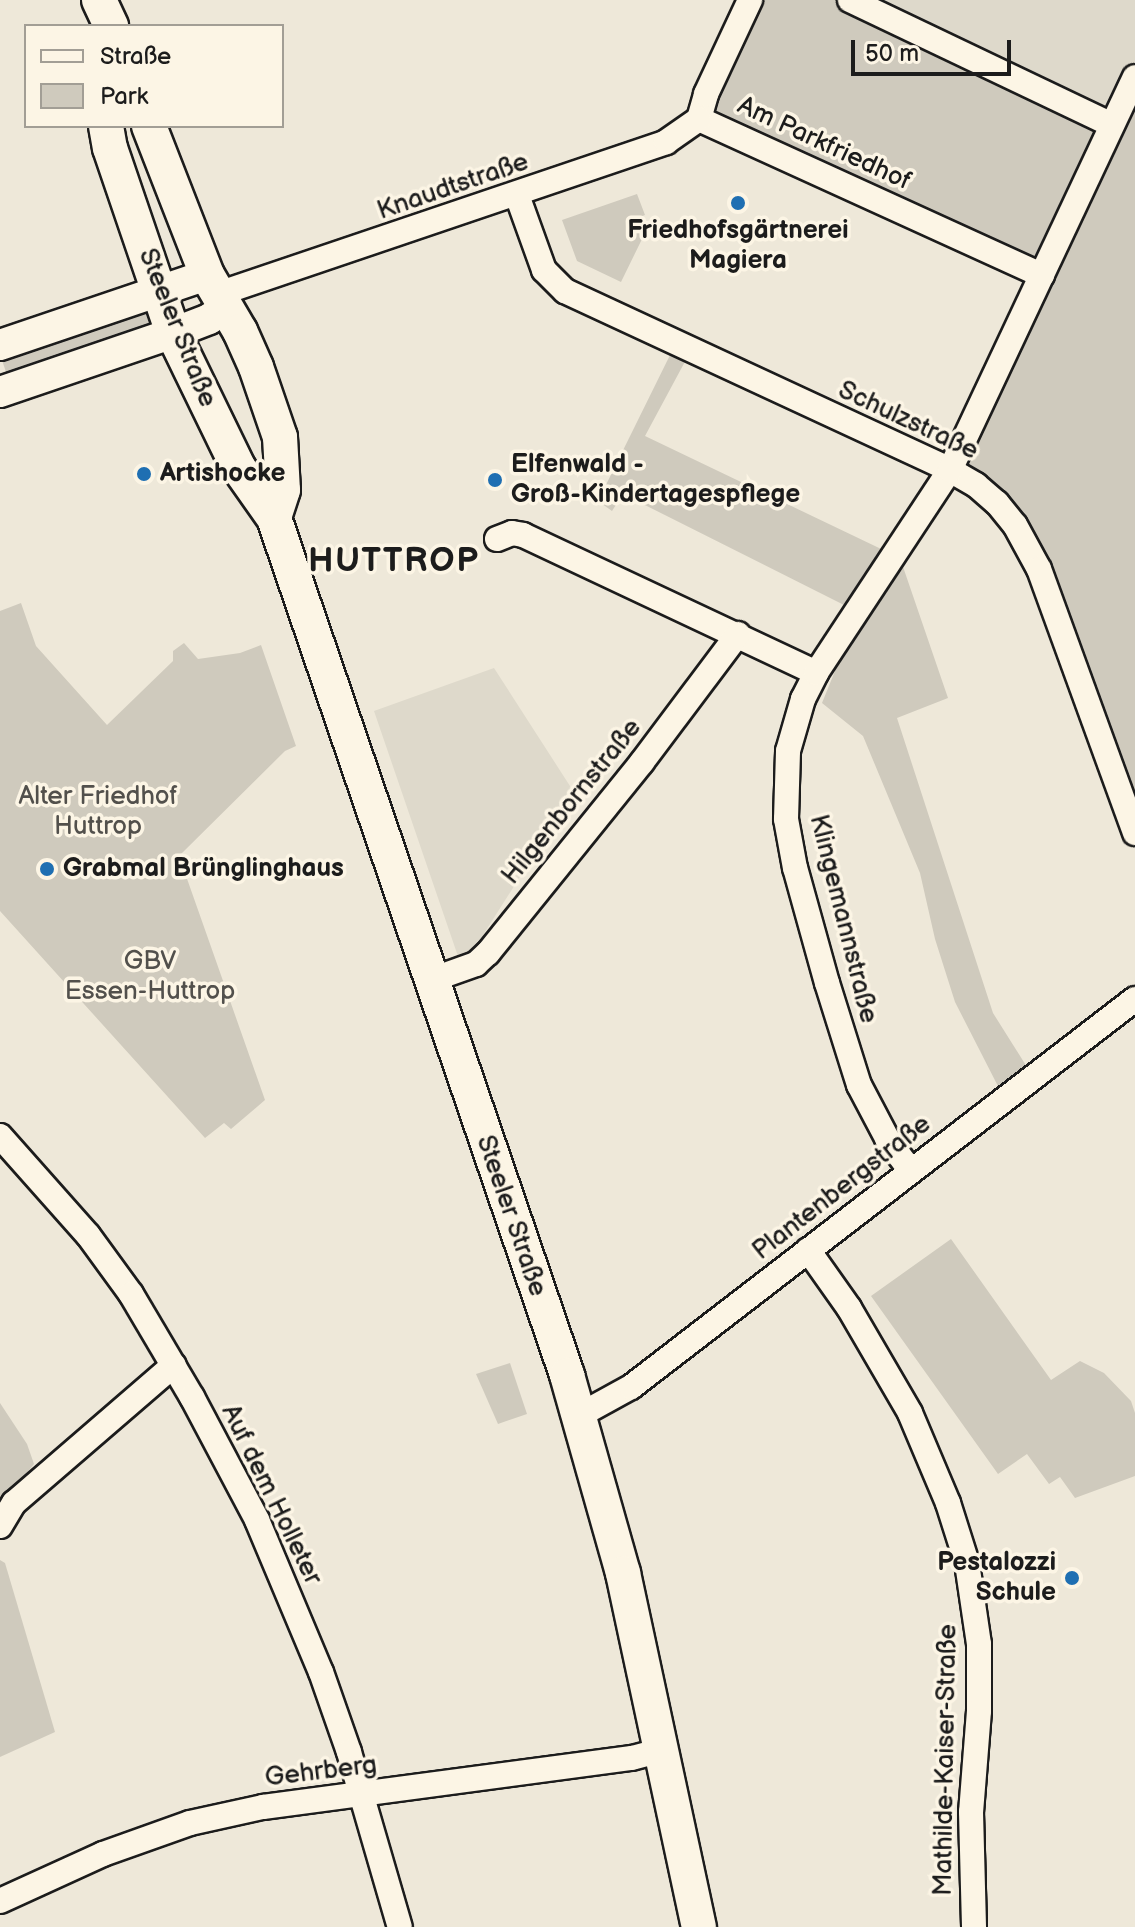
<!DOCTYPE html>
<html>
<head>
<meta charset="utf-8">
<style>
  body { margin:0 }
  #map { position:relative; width:1135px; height:1927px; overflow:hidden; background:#eee8d9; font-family:"Balsamiq Sans",sans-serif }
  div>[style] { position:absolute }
  .built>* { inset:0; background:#ded9cb }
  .green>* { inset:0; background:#cfcabd; transform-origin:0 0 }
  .roads { filter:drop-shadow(2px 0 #1c1c1c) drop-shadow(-2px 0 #1c1c1c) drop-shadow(0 2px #1c1c1c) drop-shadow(0 -2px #1c1c1c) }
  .minor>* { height:24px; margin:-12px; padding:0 12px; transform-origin:12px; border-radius:12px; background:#fcf5e5 }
  .tertiary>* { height:30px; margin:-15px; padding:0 15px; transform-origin:15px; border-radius:15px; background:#fcf5e5 }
  .secondary>* { height:34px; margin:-17px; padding:0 17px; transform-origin:17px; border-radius:17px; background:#fcf5e5 }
  .dots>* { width:22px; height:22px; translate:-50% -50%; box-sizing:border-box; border:4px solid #fcf5e5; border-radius:50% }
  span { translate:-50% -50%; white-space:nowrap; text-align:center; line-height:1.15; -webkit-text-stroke:7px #fcf5e5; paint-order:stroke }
  .street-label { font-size:26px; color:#1c1c1c }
  .poi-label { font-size:26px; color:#1c1c1c; font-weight:700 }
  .left { translate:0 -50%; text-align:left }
  .right { translate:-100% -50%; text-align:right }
  .park-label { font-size:26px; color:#52504c }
  .district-label { font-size:34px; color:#1c1c1c; font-weight:700; letter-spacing:2px }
  .legend { position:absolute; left:24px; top:24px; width:260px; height:104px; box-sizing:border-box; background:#fcf5e5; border:2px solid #a29e95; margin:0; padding:10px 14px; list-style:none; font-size:24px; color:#1c1c1c }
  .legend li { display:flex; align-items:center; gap:16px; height:40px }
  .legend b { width:40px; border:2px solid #a29e95 }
  .scale { position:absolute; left:851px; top:40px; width:160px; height:36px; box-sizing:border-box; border:4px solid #1c1c1c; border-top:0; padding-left:10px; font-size:24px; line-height:28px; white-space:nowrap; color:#1c1c1c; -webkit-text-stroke:6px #fcf5e5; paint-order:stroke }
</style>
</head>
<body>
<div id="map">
  <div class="built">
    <div style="clip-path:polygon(860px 0,1135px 0,1135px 70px,1110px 124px)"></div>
    <div style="clip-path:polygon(494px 668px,579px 800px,525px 869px,462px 968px,374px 711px)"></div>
  </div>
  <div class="green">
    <div style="clip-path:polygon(752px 0,848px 0,1110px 125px,1042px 274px,701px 118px)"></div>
    <div style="clip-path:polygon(1135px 82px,1135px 829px,1040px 566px,952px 469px)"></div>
    <div style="clip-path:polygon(637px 194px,645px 215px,637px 218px,643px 237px,621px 282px,577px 261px,562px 220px)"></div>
    <div style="left:149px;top:302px;width:21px;height:158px;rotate:71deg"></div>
    <div style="clip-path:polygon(673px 349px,688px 356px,645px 436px,900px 558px,948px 698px,897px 718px,993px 1013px,1032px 1075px,1003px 1096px,955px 1002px,935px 939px,920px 873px,863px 736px,822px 703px,852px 629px,846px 606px,623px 494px,612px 511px,598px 501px)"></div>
    <div style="clip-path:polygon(21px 603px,36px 646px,107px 725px,173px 661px,173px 651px,184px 643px,198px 659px,240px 653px,261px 645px,296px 746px,285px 751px,179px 856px,265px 1100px,231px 1129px,224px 1123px,205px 1138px,0 911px,0 611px)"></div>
    <div style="clip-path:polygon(951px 1239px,1051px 1380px,1080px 1361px,1104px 1373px,1131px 1401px,1135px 1413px,1135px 1476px,1075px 1498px,1060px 1477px,1049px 1484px,1027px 1454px,998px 1474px,871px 1296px)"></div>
    <div style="clip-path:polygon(510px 1363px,527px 1414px,498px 1424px,476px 1374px)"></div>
    <div style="clip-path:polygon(0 1403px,27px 1444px,34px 1464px,0 1507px)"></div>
    <div style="clip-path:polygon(0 1560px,5px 1563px,55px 1732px,0 1757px)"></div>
  </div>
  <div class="roads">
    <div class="minor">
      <div style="left:850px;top:0;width:290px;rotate:25.5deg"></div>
      <div style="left:699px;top:119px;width:377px;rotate:24.5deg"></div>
      <div style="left:699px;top:119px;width:26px;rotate:-74deg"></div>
      <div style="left:706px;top:94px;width:104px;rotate:-64.9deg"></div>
      <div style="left:517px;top:195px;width:80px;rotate:70.2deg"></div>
      <div style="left:544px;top:270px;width:30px;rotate:45deg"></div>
      <div style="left:565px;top:291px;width:425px;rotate:24.9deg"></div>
      <div style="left:950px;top:470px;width:30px;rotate:30deg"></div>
      <div style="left:976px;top:485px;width:28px;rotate:41deg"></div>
      <div style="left:997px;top:503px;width:28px;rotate:51deg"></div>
      <div style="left:1015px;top:525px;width:50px;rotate:61.4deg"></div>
      <div style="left:1039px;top:569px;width:281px;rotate:70deg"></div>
      <div style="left:218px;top:294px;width:473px;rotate:-18.7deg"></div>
      <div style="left:666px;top:142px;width:40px;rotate:-34.9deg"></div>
      <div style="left:497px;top:539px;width:16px;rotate:-22deg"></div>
      <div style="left:512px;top:533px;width:11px;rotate:10deg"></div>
      <div style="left:523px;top:535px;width:324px;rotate:25.2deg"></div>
      <div style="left:431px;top:980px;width:48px;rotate:-19.6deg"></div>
      <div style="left:476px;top:964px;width:16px;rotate:-43deg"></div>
      <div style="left:488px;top:953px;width:245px;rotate:-51.1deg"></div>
      <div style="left:642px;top:762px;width:160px;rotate:-53.1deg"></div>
      <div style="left:0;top:1136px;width:132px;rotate:48.4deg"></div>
      <div style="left:88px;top:1235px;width:73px;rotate:53.9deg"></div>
      <div style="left:131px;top:1294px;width:120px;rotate:59.4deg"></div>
      <div style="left:192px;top:1397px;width:139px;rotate:62.1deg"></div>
      <div style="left:257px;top:1520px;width:165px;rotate:67.2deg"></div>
      <div style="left:321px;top:1672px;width:85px;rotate:70.7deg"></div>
      <div style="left:349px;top:1752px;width:182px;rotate:73.8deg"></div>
      <div style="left:911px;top:1171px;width:39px;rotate:-127deg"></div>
      <div style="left:888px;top:1140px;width:62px;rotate:-117.8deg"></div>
      <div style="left:859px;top:1085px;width:107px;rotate:-107.4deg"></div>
      <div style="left:827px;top:983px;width:119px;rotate:-105.5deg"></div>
      <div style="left:795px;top:868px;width:50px;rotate:-100.4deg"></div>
      <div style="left:786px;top:819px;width:68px;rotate:-88.3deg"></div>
      <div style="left:788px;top:751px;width:54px;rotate:-73.9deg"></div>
      <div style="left:803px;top:699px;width:29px;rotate:-63deg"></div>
      <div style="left:816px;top:673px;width:243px;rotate:-56.6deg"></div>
      <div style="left:950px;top:470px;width:434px;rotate:-64.8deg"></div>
      <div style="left:808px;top:1250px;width:71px;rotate:54.7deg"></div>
      <div style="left:849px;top:1308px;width:121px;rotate:59.8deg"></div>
      <div style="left:910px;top:1413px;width:98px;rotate:67.1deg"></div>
      <div style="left:948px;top:1503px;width:63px;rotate:72.4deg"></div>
      <div style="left:967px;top:1563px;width:82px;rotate:81.6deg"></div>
      <div style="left:979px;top:1644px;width:67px;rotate:90deg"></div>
      <div style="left:979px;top:1711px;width:101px;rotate:94.5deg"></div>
      <div style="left:971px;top:1812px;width:115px;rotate:88.5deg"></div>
      <div style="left:580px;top:1415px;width:58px;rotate:-28.8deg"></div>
      <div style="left:631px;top:1387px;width:636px;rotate:-37.59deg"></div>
      <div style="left:0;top:1526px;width:27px;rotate:-59deg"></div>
      <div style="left:14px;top:1503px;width:211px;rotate:-40.8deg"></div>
      <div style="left:0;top:1901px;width:113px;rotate:-24.5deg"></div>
      <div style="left:103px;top:1854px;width:92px;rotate:-19.6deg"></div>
      <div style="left:190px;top:1823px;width:75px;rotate:-12.4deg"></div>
      <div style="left:263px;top:1807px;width:372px;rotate:-7.6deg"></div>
      <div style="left:632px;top:1758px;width:31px;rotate:-15deg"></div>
    </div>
    <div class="tertiary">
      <div style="left:0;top:345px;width:219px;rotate:-18.7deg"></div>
      <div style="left:0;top:392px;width:183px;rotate:-18.8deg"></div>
      <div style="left:173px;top:333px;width:39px;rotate:-21deg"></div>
      <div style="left:209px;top:319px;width:19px;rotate:-35deg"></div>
    </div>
    <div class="secondary">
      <div style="left:99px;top:0;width:29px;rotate:65deg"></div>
      <div style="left:106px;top:126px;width:22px;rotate:80deg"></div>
      <div style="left:110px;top:148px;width:195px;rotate:71.2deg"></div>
      <div style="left:173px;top:333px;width:149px;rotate:64.1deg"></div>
      <div style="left:238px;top:467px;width:62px;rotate:54.8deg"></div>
      <div style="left:274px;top:518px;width:906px;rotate:71.12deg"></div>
      <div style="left:567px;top:1375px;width:206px;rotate:74.2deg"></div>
      <div style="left:623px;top:1573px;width:362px;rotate:77.9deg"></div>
      <div style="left:149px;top:126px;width:160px;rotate:68.7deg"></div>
      <div style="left:207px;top:275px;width:65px;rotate:59.5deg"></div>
      <div style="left:240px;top:331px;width:39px;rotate:66deg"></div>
      <div style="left:256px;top:367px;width:74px;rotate:71.1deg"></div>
      <div style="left:280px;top:437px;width:53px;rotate:86.8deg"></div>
      <div style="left:283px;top:490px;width:29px;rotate:108deg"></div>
    </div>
  </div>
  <div class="dots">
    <div style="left:738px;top:203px;background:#1f6fb2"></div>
    <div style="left:144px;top:474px;background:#1f6fb2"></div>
    <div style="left:495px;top:480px;background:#1f6fb2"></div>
    <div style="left:47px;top:869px;background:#1f6fb2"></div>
    <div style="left:1072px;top:1578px;background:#1f6fb2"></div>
  </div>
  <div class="street-label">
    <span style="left:824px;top:144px;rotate:25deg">Am Parkfriedhof</span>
    <span style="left:453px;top:187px;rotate:-19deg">Knaudtstraße</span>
    <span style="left:177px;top:328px;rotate:68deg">Steeler Straße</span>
    <span style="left:908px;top:421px;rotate:25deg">Schulzstraße</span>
    <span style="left:572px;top:802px;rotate:-51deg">Hilgenbornstraße</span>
    <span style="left:843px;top:919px;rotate:76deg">Klingemannstraße</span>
    <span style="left:842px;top:1188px;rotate:-38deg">Plantenbergstraße</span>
    <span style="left:511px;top:1216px;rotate:71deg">Steeler Straße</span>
    <span style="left:271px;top:1495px;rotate:64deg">Auf dem Holleter</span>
    <span style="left:946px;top:1760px;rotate:-89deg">Mathilde-Kaiser-Straße</span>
    <span style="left:321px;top:1772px;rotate:-7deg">Gehrberg</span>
  </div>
  <div class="poi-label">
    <span style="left:738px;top:246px">Friedhofsgärtnerei<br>Magiera</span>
    <span class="left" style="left:511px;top:480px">Elfenwald -<br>Groß-Kindertagespflege</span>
    <span class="left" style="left:160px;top:474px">Artishocke</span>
    <span class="left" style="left:63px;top:869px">Grabmal Brünglinghaus</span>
    <span class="right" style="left:1056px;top:1578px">Pestalozzi<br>Schule</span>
  </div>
  <div class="park-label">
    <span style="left:98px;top:812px">Alter Friedhof<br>Huttrop</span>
    <span style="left:150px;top:977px">GBV<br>Essen-Huttrop</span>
  </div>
  <div class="district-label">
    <span style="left:394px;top:561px">HUTTROP</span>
  </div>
  <ul class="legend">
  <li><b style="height:10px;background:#fcf5e5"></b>Straße</li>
  <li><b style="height:22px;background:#cfcabd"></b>Park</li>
  </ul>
  <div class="scale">50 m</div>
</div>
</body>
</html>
